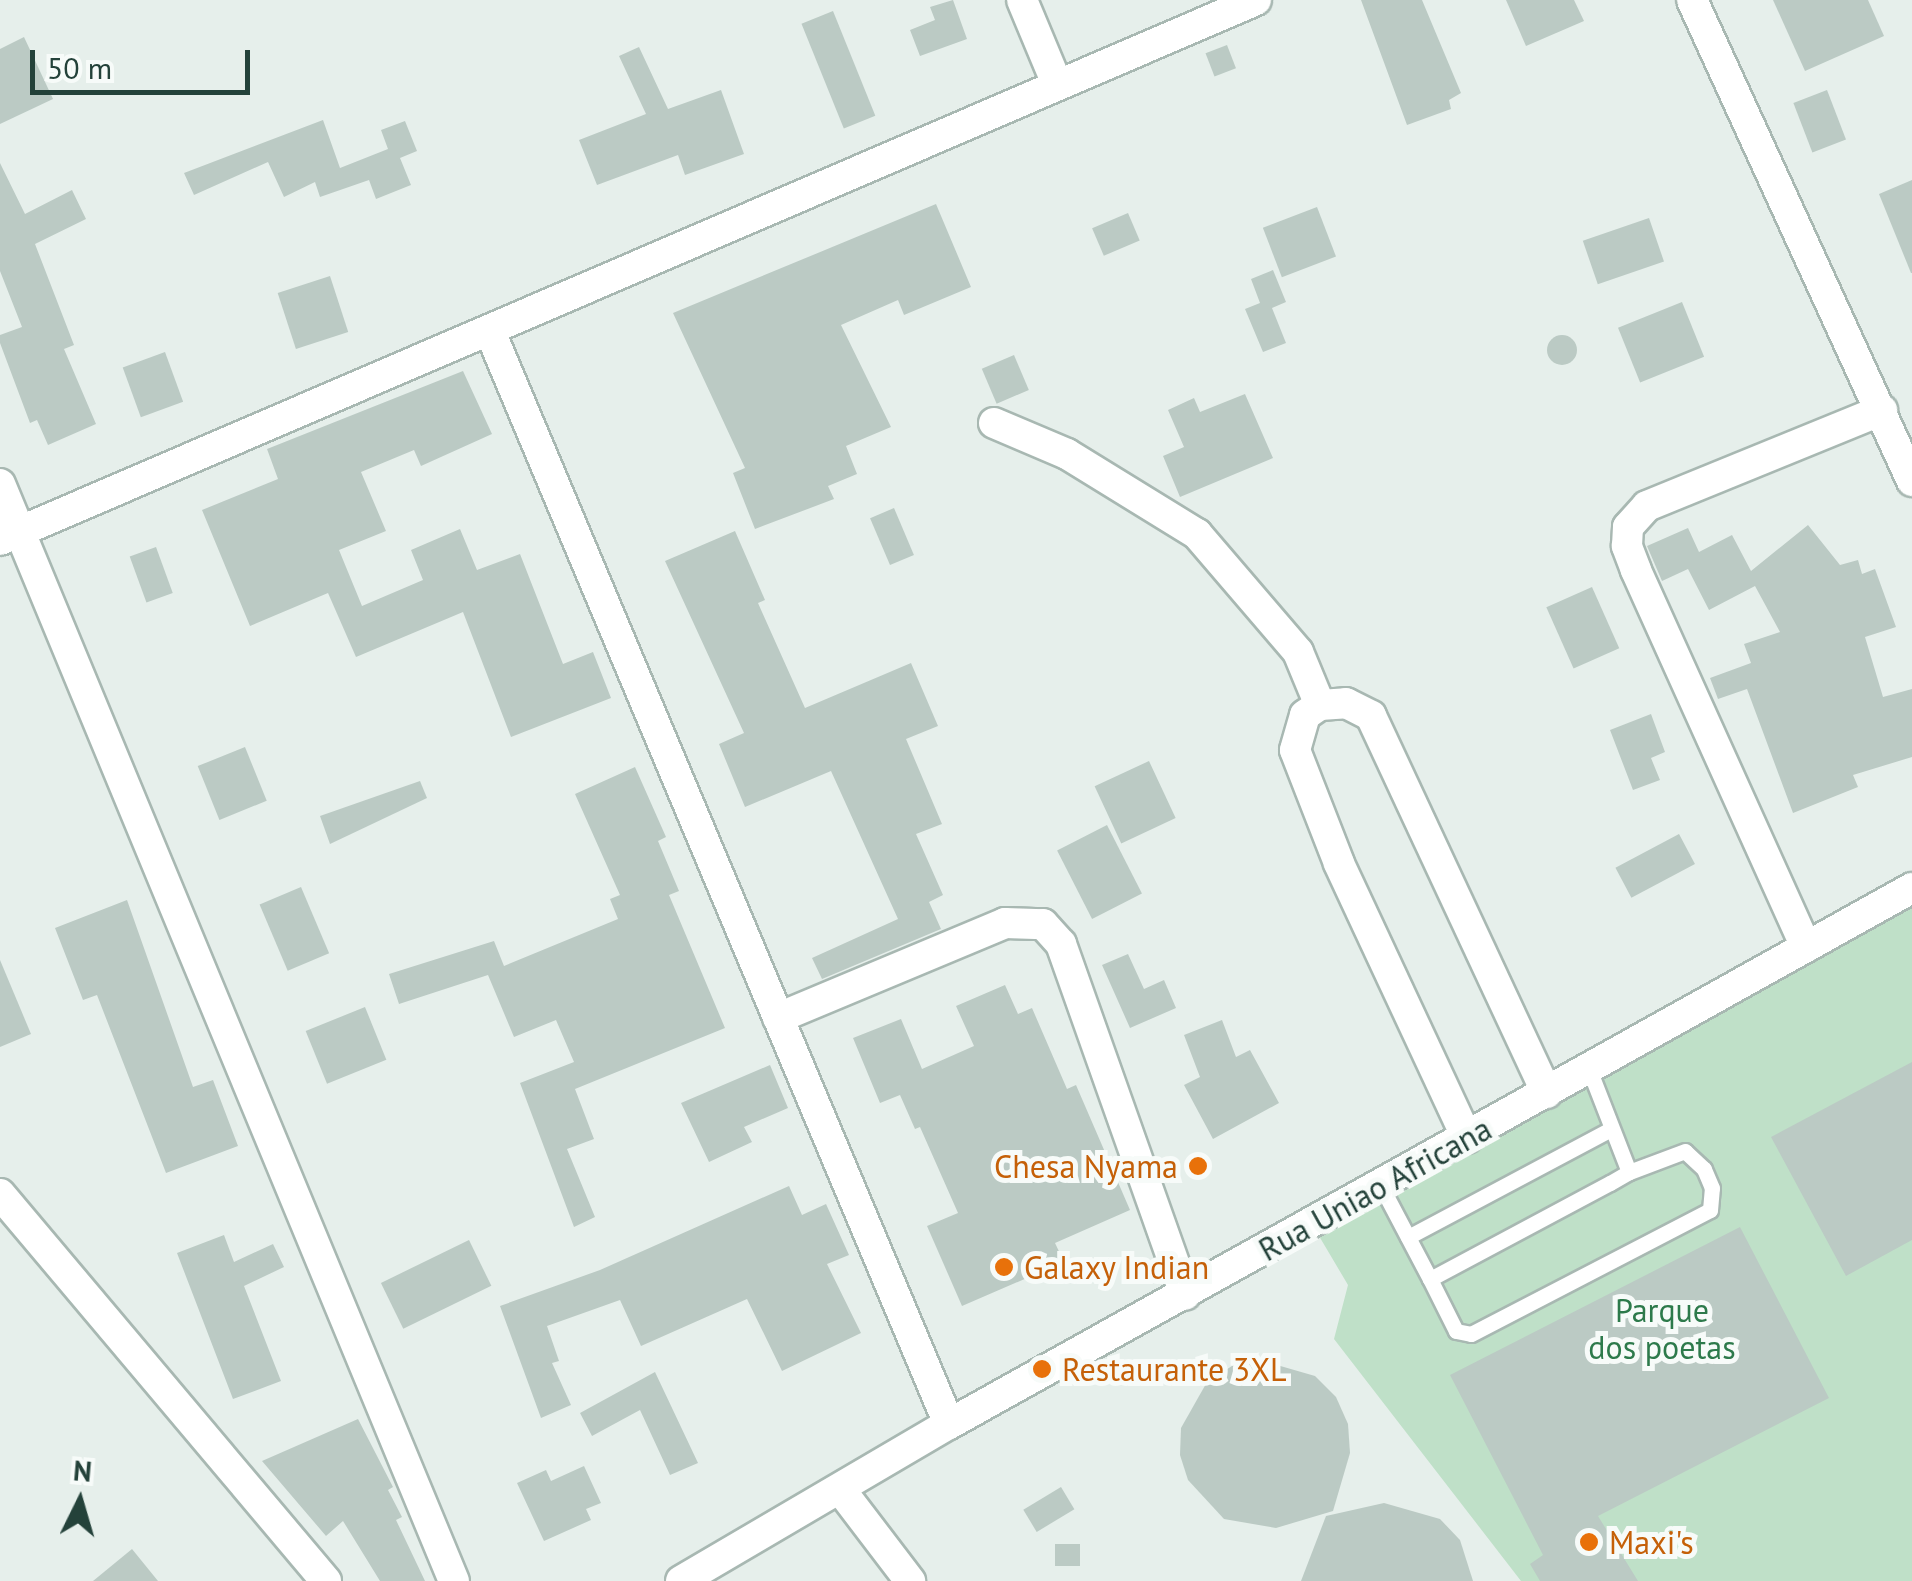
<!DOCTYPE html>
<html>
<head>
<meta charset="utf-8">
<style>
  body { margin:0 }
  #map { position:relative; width:1912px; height:1581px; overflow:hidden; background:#e6efeb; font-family:"PT Sans",sans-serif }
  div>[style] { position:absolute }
  .green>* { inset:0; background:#bfe0c8 }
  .building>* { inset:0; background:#bbcac4; transform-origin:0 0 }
  .round { border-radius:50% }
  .roads { filter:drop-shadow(2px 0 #a8b8b2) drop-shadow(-2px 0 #a8b8b2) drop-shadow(0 2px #a8b8b2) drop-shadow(0 -2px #a8b8b2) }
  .lane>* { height:15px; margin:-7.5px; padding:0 7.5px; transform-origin:7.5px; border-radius:7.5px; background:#fff }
  .street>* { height:30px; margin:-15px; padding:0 15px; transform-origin:15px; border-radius:15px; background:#fff }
  .secondary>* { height:30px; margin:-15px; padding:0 15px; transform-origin:15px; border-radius:15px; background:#fff }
  .dots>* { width:28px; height:28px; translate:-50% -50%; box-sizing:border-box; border:5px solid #f7fbf9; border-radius:50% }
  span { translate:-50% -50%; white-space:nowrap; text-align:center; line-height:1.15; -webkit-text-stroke:10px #f7fbf9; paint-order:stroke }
  .food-label { font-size:32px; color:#c56008 }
  .right { translate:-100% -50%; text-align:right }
  .left { translate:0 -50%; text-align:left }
  .street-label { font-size:32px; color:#24423a }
  .park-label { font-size:32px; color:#2d7a4b }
  .north { position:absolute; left:30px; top:1451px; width:100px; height:100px; -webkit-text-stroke:8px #f7fbf9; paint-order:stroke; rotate:5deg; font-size:28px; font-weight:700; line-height:40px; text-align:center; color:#24423a }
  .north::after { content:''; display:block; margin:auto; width:35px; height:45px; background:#24423a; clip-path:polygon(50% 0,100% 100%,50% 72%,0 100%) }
  .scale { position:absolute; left:30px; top:50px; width:220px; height:45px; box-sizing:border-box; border:5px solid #24423a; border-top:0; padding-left:12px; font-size:30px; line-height:35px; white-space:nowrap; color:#24423a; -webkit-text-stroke:8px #f7fbf9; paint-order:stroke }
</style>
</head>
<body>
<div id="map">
  <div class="green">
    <div style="clip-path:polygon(1912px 900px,1912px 1581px,1521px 1581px,1334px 1339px,1348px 1285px,1319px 1236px)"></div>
  </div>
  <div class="building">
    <div style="clip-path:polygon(953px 0,967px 39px,920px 56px,910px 30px,935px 20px,930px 7px)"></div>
    <div style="clip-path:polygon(1361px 0,1422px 0,1461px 93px,1449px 100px,1451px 109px,1407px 125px)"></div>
    <div style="clip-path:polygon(1506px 0,1574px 0,1584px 21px,1526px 46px)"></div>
    <div style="clip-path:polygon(1773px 0,1868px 0,1884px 36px,1805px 71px)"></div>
    <div style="left:833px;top:11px;width:113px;height:34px;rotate:68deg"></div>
    <div style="clip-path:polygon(24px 37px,53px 99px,0 124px,0 49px)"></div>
    <div style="left:1227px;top:45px;width:25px;height:23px;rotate:69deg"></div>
    <div style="clip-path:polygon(639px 47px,668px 109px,721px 90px,744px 154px,685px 175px,678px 155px,597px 185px,579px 140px,646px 114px,619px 56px)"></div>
    <div style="left:1827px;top:90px;width:53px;height:36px;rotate:69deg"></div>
    <div style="clip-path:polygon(323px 120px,340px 168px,388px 149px,381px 130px,405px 121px,417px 151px,400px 158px,411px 185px,376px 199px,369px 180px,320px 197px,315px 182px,284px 197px,268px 162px,194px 195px,184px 173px)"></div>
    <div style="clip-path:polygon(0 163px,25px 214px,72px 190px,86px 219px,35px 244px,74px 345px,64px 349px,96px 424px,48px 445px,37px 420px,30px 423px,0 343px,0 335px,22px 327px,0 271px)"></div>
    <div style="clip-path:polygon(1912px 180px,1912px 273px,1911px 273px,1879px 194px)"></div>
    <div style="clip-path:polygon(936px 204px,971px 287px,904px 315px,898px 300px,841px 325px,891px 427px,846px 446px,857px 474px,828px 486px,834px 499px,755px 529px,733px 473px,745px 468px,673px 313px)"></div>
    <div style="left:1317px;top:207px;width:53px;height:58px;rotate:69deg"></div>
    <div style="left:1128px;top:213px;width:30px;height:39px;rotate:67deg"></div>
    <div style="left:1649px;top:218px;width:46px;height:70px;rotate:71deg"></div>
    <div style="clip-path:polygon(1273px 270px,1286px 302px,1272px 308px,1286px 343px,1263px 352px,1245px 309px,1260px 303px,1251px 279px)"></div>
    <div style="left:330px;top:276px;width:59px;height:55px;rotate:72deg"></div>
    <div style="left:1682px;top:302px;width:59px;height:69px;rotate:68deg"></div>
    <div class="round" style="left:1547px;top:335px;width:30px;height:30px"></div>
    <div style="left:165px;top:352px;width:53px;height:45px;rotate:70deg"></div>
    <div style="left:1014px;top:355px;width:38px;height:35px;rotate:67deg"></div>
    <div style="clip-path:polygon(463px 371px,492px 434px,421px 466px,414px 450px,361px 472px,386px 531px,339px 550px,362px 606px,423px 580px,411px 550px,460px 529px,477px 570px,520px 554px,563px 664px,593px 652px,611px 698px,511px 737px,463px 612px,356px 657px,328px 593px,250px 626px,202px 510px,278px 479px,267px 449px)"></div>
    <div style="clip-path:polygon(1245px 394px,1273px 458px,1180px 497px,1163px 456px,1184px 447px,1168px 410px,1194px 398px,1200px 412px)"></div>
    <div style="left:894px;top:508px;width:51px;height:26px;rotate:67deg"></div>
    <div style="clip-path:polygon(1808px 525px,1840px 565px,1858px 560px,1862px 574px,1875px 569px,1896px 627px,1865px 637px,1883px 697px,1912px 689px,1912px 757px,1853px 775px,1858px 787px,1793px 813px,1747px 689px,1718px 699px,1710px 678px,1751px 663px,1744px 644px,1780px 632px,1755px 586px,1709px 610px,1688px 569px,1662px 581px,1647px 546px,1688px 528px,1699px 552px,1732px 535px,1751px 571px)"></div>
    <div style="clip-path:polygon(735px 531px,765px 600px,758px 603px,805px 708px,911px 663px,938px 726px,906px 739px,942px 824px,916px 834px,943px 895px,929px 902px,941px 929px,822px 979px,812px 958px,898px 919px,831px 771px,745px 807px,719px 744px,744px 733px,665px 561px)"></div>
    <div style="left:156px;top:547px;width:49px;height:28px;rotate:70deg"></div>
    <div style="left:1592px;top:587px;width:67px;height:50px;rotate:66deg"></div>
    <div style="clip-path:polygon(1651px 714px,1665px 752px,1651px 758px,1660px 780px,1633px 790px,1610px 730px)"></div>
    <div style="left:245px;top:747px;width:58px;height:51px;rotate:68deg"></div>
    <div style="left:1149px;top:761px;width:63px;height:60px;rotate:65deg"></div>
    <div style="clip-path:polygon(635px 767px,666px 837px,658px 841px,679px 891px,669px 895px,725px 1028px,575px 1089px,594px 1139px,567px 1149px,595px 1217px,574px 1227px,520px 1083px,574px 1062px,556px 1020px,514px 1037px,488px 975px,399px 1004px,389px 974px,494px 941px,504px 966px,618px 919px,610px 899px,620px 895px,575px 794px)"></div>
    <div style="clip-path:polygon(420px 781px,427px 798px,330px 844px,320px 816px)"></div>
    <div style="left:1107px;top:825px;width:77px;height:56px;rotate:63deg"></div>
    <div style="left:1679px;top:834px;width:34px;height:72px;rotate:62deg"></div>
    <div style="left:301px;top:887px;width:72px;height:45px;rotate:67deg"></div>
    <div style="clip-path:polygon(127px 900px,193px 1087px,213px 1080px,238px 1146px,166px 1173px,97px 995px,83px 1000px,55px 928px)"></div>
    <div style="clip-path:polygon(1128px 954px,1144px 989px,1164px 980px,1176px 1008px,1130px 1028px,1102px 965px)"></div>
    <div style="clip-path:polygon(0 960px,31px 1034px,0 1047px)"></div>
    <div style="clip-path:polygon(1005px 985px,1018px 1014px,1032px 1008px,1067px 1089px,1076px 1085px,1130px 1210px,1055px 1243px,1064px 1262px,962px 1306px,927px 1226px,958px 1213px,920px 1127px,915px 1129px,900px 1095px,880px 1103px,853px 1038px,901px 1019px,922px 1069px,974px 1046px,956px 1006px)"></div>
    <div style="left:365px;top:1007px;width:57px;height:64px;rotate:68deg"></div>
    <div style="clip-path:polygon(1222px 1020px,1236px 1057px,1250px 1050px,1279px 1103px,1213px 1139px,1184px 1085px,1200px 1077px,1184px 1035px)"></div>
    <div style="clip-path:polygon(1912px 1062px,1912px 1240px,1846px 1276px,1771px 1137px)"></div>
    <div style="clip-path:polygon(770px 1065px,788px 1108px,744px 1127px,752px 1142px,709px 1162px,681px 1103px)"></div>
    <div style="clip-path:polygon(789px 1186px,802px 1215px,826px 1204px,849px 1255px,827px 1264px,861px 1333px,782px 1371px,747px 1299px,641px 1346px,620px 1300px,547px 1326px,559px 1361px,552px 1363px,571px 1405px,541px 1418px,500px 1306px,600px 1270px)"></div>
    <div style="clip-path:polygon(1740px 1227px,1829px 1398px,1598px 1516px,1638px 1581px,1540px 1581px,1530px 1564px,1543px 1555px,1450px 1375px)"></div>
    <div style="clip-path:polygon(224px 1235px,234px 1262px,273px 1244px,284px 1267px,244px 1286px,281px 1381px,233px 1399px,177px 1253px)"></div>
    <div style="left:469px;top:1240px;width:51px;height:98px;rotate:64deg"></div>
    <div style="clip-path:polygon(1260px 1360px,1315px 1376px,1336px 1397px,1348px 1424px,1350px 1453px,1333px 1511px,1276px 1528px,1224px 1519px,1188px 1480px,1180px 1455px,1181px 1428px,1207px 1382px,1232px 1366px)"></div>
    <div style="clip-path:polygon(655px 1372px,698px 1463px,670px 1475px,640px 1410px,592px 1436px,580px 1413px)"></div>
    <div style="clip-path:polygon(358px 1419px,393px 1487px,388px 1490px,402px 1517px,396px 1520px,425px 1581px,380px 1581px,343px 1521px,326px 1536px,262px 1461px)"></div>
    <div style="clip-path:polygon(584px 1466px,601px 1503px,586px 1509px,591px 1520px,544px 1541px,517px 1483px,546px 1470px,551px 1481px)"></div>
    <div style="left:1061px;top:1487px;width:26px;height:44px;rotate:59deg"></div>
    <div style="clip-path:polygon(1384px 1503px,1440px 1519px,1460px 1540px,1473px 1581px,1301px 1581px,1326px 1516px)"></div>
    <div style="left:1055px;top:1544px;width:25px;height:22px"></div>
    <div style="clip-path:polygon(132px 1549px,158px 1581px,93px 1581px)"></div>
  </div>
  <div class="roads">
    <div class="lane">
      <div style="left:1381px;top:1186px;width:105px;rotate:62.2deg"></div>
      <div style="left:1430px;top:1279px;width:204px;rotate:-28.1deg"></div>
      <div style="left:1610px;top:1183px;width:22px;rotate:-30deg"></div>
      <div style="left:1629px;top:1172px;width:110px;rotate:-111.2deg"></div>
      <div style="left:1408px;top:1237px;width:228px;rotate:-28deg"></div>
      <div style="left:1430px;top:1279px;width:58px;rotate:63.4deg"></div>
      <div style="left:1456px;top:1331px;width:15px;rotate:11deg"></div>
      <div style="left:1471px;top:1334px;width:269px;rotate:-27.4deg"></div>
      <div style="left:1710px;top:1210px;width:22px;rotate:-85deg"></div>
      <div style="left:1712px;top:1188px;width:21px;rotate:-113deg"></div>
      <div style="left:1704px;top:1169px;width:26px;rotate:-137deg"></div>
      <div style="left:1685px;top:1151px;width:60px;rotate:159.4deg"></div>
    </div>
    <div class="street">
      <div style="left:1022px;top:0;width:91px;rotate:67.4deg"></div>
      <div style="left:1692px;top:0;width:529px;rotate:65.42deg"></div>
      <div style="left:491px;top:334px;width:1182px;rotate:67.21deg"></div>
      <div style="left:994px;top:423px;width:79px;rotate:23deg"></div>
      <div style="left:1067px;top:454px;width:153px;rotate:31.6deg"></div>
      <div style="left:1197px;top:534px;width:155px;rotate:49.4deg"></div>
      <div style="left:1298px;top:652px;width:57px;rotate:67.5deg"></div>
      <div style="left:0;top:484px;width:1187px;rotate:67.52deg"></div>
      <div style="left:0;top:540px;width:1367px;rotate:-23.26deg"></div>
      <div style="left:1806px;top:947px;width:414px;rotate:-114.3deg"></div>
      <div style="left:1636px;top:570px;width:26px;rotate:-111deg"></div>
      <div style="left:1627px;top:546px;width:19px;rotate:-87deg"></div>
      <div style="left:1628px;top:527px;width:28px;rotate:-48deg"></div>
      <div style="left:1647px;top:506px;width:254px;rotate:-22.2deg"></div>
      <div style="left:778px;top:1018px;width:246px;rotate:-22.7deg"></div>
      <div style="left:1005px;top:923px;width:38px;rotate:2deg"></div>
      <div style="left:1043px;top:924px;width:27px;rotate:48deg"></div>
      <div style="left:1061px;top:944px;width:372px;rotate:70.5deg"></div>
      <div style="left:1467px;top:1138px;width:303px;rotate:-115deg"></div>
      <div style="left:1339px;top:863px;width:121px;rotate:-111.3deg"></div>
      <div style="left:1295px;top:750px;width:36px;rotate:-74deg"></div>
      <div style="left:1305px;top:715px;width:18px;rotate:-34deg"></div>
      <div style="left:1320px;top:705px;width:26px;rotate:-4deg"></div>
      <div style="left:1346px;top:703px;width:28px;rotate:27deg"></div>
      <div style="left:1371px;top:716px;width:416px;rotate:65deg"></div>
      <div style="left:0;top:1194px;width:506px;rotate:49.89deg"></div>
      <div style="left:840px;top:1489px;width:116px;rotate:52.7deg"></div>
    </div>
    <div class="secondary">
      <div style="left:681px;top:1581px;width:311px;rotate:-30.4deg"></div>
      <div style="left:949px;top:1424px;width:1102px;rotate:-29.1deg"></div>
    </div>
  </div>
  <div class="dots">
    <div style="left:1198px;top:1166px;background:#e8710a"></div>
    <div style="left:1004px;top:1267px;background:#e8710a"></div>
    <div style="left:1042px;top:1369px;background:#e8710a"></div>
    <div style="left:1589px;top:1542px;background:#e8710a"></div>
  </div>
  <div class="food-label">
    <span class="right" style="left:1178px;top:1166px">Chesa Nyama</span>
    <span class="left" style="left:1024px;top:1267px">Galaxy Indian</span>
    <span class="left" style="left:1062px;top:1369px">Restaurante 3XL</span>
    <span class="left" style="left:1609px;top:1542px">Maxi's</span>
  </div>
  <div class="street-label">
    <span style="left:1375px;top:1189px;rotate:-29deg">Rua Uniao Africana</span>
  </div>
  <div class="park-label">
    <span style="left:1662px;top:1329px">Parque<br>dos poetas</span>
  </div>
  <div class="north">N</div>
  <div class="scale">50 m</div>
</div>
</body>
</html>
